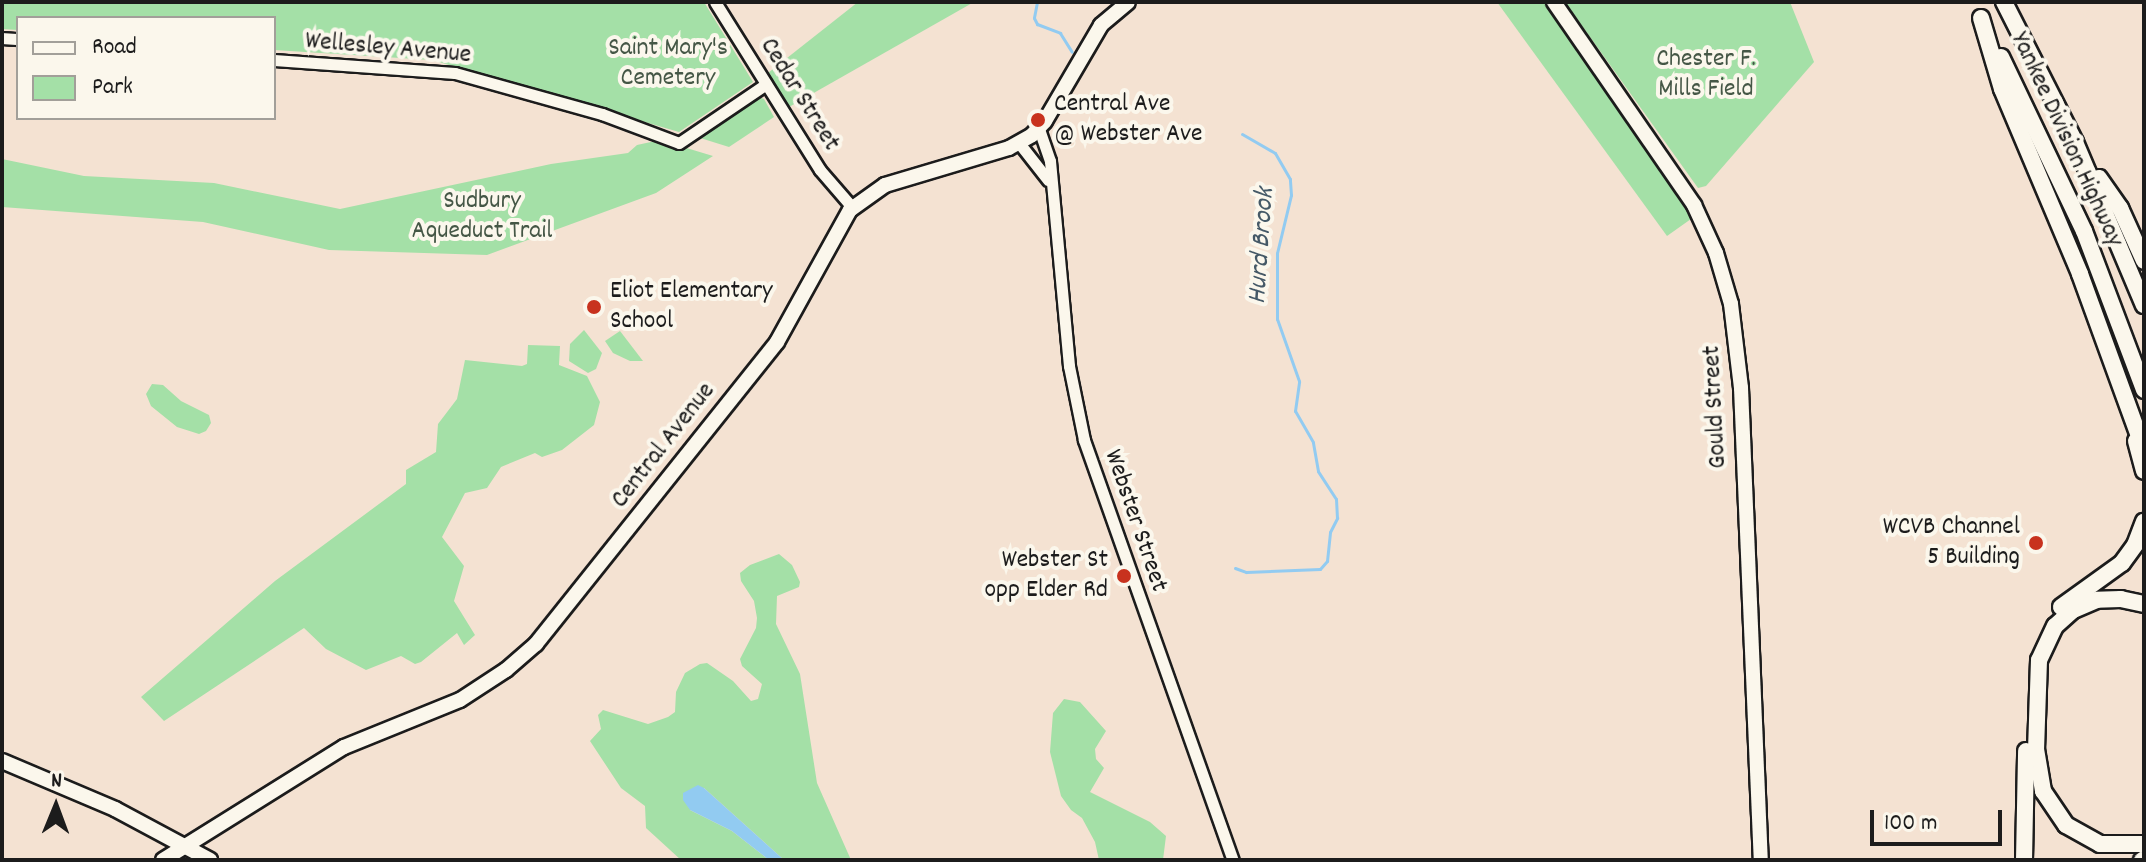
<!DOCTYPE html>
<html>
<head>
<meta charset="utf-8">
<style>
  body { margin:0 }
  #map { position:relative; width:2146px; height:862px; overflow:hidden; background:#f4e2d2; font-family:Dekko,sans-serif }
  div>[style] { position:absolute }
  .green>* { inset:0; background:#a4e0a7 }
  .water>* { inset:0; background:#92cbf1 }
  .stream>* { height:3px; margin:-1.5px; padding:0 1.5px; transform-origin:1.5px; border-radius:1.5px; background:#92cbf1 }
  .roads { filter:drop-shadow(2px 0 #1c1c1c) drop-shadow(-2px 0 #1c1c1c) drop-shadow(0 2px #1c1c1c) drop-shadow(0 -2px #1c1c1c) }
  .minor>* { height:11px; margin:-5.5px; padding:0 5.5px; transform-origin:5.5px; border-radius:5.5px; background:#fbf7ec }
  .major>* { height:14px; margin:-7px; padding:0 7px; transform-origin:7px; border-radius:7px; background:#fbf7ec }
  .highway>* { height:16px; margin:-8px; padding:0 8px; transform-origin:8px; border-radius:8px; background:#fbf7ec }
  .dots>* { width:22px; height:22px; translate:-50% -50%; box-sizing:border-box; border:4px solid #fbf7ec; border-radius:50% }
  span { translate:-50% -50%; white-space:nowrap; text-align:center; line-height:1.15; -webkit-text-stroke:8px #fbf7ec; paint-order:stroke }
  .street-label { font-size:26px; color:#1c1c1c }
  .park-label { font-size:26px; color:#455746 }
  .poi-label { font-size:26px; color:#1c1c1c }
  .left { translate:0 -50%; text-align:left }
  .right { translate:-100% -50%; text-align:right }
  .water-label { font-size:28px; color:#455967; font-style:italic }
  .frame { position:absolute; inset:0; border:4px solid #1c1c1c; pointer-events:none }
  .legend { position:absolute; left:16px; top:16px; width:260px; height:104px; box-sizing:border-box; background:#fbf7ec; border:2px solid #a29f99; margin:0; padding:10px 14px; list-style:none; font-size:24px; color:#1c1c1c }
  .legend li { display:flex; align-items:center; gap:16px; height:40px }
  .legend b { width:40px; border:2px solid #a29f99 }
  .north { position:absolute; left:16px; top:766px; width:80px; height:80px; -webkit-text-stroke:6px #fbf7ec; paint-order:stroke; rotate:1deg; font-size:22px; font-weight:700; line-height:32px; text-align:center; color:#1c1c1c }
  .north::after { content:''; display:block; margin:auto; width:28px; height:36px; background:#1c1c1c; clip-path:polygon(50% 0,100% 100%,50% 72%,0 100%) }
  .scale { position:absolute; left:1870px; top:810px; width:132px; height:36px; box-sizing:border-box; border:4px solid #1c1c1c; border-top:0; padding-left:10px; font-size:24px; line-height:28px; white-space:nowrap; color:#1c1c1c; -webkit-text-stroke:6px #fbf7ec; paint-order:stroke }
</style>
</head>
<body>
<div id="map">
  <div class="green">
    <div style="clip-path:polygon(2px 2px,704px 2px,753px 82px,679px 132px,432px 60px,274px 50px,274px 18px,18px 18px,18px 30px,2px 29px)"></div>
    <div style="clip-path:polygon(858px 2px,974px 2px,789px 107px,768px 73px)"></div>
    <div style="clip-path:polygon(1497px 2px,1546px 2px,1669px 179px,1691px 219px,1667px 236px)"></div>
    <div style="clip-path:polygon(1565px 2px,1790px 2px,1814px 62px,1706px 186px,1698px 188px)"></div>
    <div style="clip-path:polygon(757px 96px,764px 99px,774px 117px,729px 147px,697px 137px)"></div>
    <div style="clip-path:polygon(660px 140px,713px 156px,656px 193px,487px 255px,329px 250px,203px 222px,2px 207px,2px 159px,84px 176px,214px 183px,340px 209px,551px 164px,628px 153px,637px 145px)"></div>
    <div style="clip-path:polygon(584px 330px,602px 353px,596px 369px,588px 373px,569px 361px,570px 344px)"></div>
    <div style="clip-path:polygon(620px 331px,643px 361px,630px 361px,613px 353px,605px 341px)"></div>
    <div style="clip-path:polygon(528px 345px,560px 346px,559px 365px,587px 376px,600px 402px,594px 425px,562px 450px,542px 457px,535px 453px,501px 467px,487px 488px,465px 493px,442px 537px,464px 566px,454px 601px,475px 635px,464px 645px,457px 633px,421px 662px,415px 664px,401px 656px,366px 670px,326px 649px,304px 628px,164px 721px,141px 697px,275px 581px,406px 484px,406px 470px,436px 452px,438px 424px,457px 399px,465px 360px,522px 366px,527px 364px)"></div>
    <div style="clip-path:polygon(152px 384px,163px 385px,181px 401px,209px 415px,211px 423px,206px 431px,199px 434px,177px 427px,151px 406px,146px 394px)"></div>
    <div style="clip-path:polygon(779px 554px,792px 565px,800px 582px,799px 587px,777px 596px,776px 624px,800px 674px,817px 783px,851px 860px,784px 860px,704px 788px,690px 810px,732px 831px,769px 860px,681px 860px,646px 828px,645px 806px,621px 788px,590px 741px,601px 729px,598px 715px,603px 710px,648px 724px,668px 717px,675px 712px,676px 692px,685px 673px,700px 664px,707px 663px,733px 681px,751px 701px,758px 699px,762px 684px,742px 666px,740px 659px,756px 628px,757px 618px,754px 601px,741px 581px,740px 573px,750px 565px)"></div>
    <div style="clip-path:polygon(1064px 699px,1080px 702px,1106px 731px,1095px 749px,1096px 759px,1104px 768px,1090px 792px,1150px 822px,1166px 836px,1163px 860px,1099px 860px,1095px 842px,1082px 818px,1071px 810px,1061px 796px,1050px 752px,1053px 713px)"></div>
  </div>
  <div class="water">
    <div style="clip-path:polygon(698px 785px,704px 788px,784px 860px,769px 860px,732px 831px,690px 810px,683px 800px,683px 793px)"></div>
  </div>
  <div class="stream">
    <div style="left:1037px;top:2px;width:16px;rotate:101deg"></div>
    <div style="left:1034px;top:18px;width:7px;rotate:63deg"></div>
    <div style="left:1037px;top:24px;width:25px;rotate:21deg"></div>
    <div style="left:1060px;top:33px;width:22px;rotate:58deg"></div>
    <div style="left:1235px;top:568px;width:12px;rotate:20deg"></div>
    <div style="left:1246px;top:572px;width:74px;rotate:-2.3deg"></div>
    <div style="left:1320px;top:569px;width:11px;rotate:-49deg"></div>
    <div style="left:1327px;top:561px;width:29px;rotate:-84deg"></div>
    <div style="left:1330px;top:532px;width:16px;rotate:-63deg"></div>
    <div style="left:1337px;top:518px;width:19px;rotate:-93deg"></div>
    <div style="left:1336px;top:499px;width:33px;rotate:-123deg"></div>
    <div style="left:1318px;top:471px;width:29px;rotate:-100deg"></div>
    <div style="left:1313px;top:442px;width:36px;rotate:-120deg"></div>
    <div style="left:1295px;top:411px;width:30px;rotate:-82deg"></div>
    <div style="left:1299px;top:381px;width:66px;rotate:-109.5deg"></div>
    <div style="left:1277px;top:319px;width:66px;rotate:-90deg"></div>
    <div style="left:1277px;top:253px;width:60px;rotate:-76.4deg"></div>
    <div style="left:1291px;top:195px;width:16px;rotate:-94deg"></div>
    <div style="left:1290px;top:179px;width:30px;rotate:-120deg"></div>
    <div style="left:1275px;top:153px;width:38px;rotate:-150deg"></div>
  </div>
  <div class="roads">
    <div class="minor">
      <div style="left:715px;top:2px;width:198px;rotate:58deg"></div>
      <div style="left:820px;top:170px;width:49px;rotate:49.1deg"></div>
      <div style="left:2px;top:38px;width:16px;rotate:4deg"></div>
      <div style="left:274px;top:60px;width:181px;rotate:4.1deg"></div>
      <div style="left:455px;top:73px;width:153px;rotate:15.6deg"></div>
      <div style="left:602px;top:114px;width:82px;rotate:20.6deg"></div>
      <div style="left:679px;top:143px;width:105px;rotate:-34.1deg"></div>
      <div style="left:1039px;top:129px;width:34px;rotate:71deg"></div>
      <div style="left:1050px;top:161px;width:206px;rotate:84.7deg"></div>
      <div style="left:1069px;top:366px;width:76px;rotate:78.5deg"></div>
      <div style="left:1084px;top:440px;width:446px;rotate:70.5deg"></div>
      <div style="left:1019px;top:143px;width:47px;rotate:51.9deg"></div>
    </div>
    <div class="major">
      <div style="left:1554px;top:2px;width:247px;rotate:55.4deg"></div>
      <div style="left:1694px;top:205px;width:53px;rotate:65.4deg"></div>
      <div style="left:1716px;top:253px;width:53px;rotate:73.6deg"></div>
      <div style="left:1731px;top:304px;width:85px;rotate:83.2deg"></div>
      <div style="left:1741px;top:388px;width:472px;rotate:87.6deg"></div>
      <div style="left:2px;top:761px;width:123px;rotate:23deg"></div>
      <div style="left:115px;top:809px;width:108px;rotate:28.2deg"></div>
      <div style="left:163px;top:860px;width:213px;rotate:-32deg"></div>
      <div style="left:344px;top:747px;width:125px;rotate:-22.1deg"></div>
      <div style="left:460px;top:700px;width:55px;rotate:-33.1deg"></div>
      <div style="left:506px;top:670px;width:40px;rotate:-41deg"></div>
      <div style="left:536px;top:644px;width:386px;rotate:-51.4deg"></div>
      <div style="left:777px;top:342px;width:151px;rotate:-61.1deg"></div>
      <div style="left:850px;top:210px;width:43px;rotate:-35.5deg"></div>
      <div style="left:885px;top:185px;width:129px;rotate:-16.6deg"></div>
      <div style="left:1009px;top:148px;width:26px;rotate:-29deg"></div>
      <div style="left:1032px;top:135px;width:19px;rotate:-47deg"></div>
      <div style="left:1045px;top:121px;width:111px;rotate:-59.7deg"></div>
      <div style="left:1101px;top:25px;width:35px;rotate:-40deg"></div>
      <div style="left:2141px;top:860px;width:4px;rotate:-34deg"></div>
    </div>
    <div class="highway">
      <div style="left:2004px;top:2px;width:157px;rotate:63.1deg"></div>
      <div style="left:2075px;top:142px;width:177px;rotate:67.1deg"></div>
      <div style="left:1981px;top:18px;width:74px;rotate:73.5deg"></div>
      <div style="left:2002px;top:89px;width:201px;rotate:67.1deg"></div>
      <div style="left:2080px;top:274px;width:187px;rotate:70deg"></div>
      <div style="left:2001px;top:57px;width:193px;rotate:64.5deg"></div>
      <div style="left:2084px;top:231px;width:170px;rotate:69.3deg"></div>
      <div style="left:2099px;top:178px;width:37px;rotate:55deg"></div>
      <div style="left:2120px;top:208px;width:58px;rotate:65.6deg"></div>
      <div style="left:2136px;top:441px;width:31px;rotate:75deg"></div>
      <div style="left:2144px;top:604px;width:24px;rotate:-168deg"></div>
      <div style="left:2121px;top:599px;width:24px;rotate:178deg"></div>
      <div style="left:2097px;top:600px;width:26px;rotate:157deg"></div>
      <div style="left:2073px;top:610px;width:24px;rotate:138deg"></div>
      <div style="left:2055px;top:626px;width:38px;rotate:115deg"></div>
      <div style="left:2039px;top:660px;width:89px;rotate:91.9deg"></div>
      <div style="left:2036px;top:749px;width:43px;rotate:80.5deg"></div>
      <div style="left:2043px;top:791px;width:41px;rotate:55.9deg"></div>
      <div style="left:2066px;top:825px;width:39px;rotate:29deg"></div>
      <div style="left:2100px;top:844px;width:44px"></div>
      <div style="left:2061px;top:607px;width:75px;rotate:-35.8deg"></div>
      <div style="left:2122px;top:563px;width:22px;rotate:-54deg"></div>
      <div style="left:2135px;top:545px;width:25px;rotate:-69deg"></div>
      <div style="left:2024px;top:860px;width:109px;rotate:-88.9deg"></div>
    </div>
  </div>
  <div class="dots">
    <div style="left:1038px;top:120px;background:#c8321e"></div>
    <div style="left:594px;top:307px;background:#c8321e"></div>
    <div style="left:2036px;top:543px;background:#c8321e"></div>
    <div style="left:1124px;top:576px;background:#c8321e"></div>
  </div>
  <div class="street-label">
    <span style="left:388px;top:49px;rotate:5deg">Wellesley Avenue</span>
    <span style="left:799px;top:95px;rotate:58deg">Cedar Street</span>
    <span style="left:2066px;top:140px;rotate:65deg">Yankee Division Highway</span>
    <span style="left:1716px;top:407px;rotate:-93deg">Gould Street</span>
    <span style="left:664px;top:446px;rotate:-52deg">Central Avenue</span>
    <span style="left:1135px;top:521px;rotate:71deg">Webster Street</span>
  </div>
  <div class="park-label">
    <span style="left:668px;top:64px">Saint Mary's<br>Cemetery</span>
    <span style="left:1706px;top:75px">Chester F.<br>Mills Field</span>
    <span style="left:482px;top:217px">Sudbury<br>Aqueduct Trail</span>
  </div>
  <div class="poi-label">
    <span class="left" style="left:1054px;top:120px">Central Ave<br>@ Webster Ave</span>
    <span class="left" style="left:610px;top:307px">Eliot Elementary<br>School</span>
    <span class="right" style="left:2020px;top:543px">WCVB Channel<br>5 Building</span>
    <span class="right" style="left:1108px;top:576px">Webster St<br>opp Elder Rd</span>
  </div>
  <div class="water-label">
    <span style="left:1263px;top:246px;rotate:-86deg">Hurd Brook</span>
  </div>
  <div class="frame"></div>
  <ul class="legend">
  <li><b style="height:10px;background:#fbf7ec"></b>Road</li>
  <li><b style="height:22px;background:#a4e0a7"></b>Park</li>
  </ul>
  <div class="north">N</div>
  <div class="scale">100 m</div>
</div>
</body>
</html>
